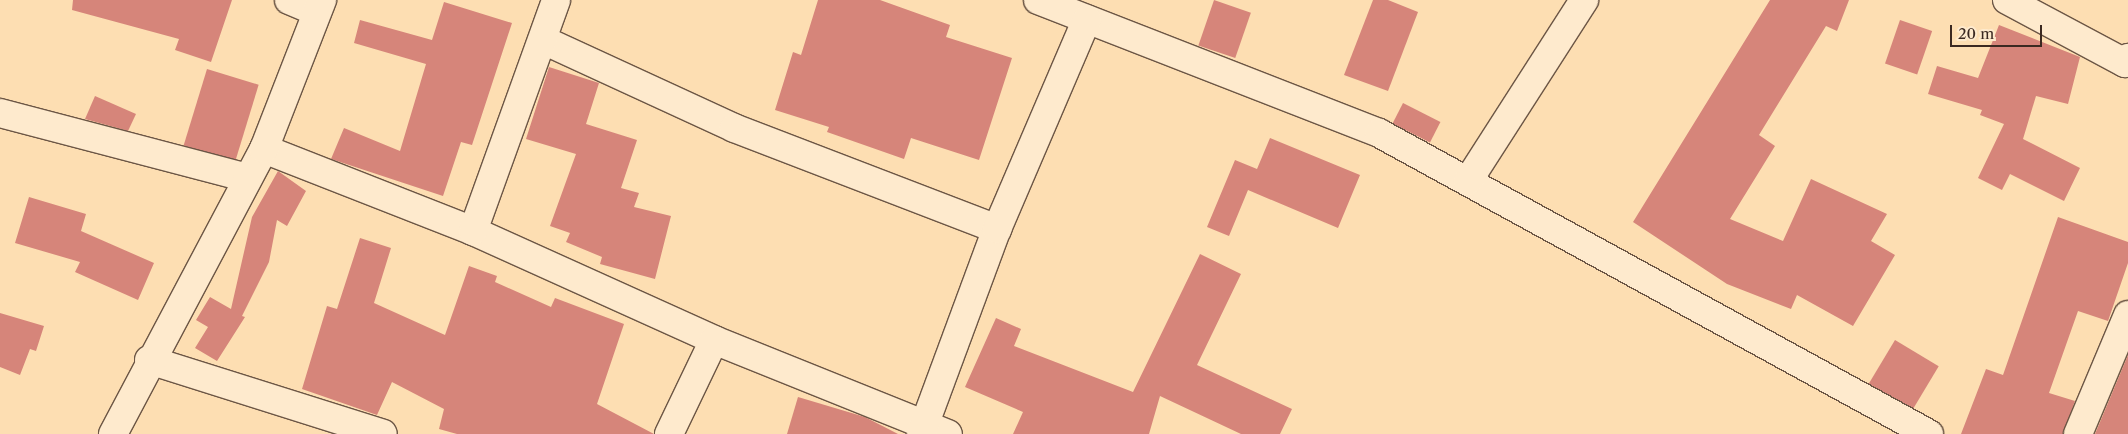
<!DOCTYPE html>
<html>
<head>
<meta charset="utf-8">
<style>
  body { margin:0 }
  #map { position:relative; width:2128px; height:434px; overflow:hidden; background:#fddeb2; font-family:"Libre Caslon Text",serif }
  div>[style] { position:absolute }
  .building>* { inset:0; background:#d6857a; transform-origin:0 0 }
  .roads { filter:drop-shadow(1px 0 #6c5645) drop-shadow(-1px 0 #6c5645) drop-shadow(0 1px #6c5645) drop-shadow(0 -1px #6c5645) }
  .minor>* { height:28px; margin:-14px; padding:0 14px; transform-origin:14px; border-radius:14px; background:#feeacd }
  span { translate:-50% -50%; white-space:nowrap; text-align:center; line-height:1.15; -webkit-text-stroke:4.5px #feeacd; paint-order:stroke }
  .scale { position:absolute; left:1950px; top:25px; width:92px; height:22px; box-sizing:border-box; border:2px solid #3b2921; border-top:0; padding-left:6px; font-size:15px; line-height:18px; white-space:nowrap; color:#3b2921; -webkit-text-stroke:4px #feeacd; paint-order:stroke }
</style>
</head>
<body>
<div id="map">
  <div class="building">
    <div style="clip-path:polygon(73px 0,232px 0,211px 62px,175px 50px,179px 39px,72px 10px)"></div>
    <div style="clip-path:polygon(818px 0,880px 0,950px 25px,946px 37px,1012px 58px,979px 160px,911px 138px,904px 159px,827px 132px,829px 127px,775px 110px,793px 52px,801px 55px)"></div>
    <div style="left:1214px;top:0;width:39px;height:48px;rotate:19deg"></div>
    <div style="clip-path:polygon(1373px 0,1388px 0,1418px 12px,1388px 91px,1344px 75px)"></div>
    <div style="clip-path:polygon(1770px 0,1849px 0,1837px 31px,1826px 26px,1759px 135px,1775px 146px,1730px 219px,1783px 241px,1811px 179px,1887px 214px,1871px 241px,1895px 255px,1853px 326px,1797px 295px,1791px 309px,1727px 284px,1633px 222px)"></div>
    <div style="clip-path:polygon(444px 2px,512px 23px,472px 145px,461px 142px,443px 196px,331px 159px,344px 128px,400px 151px,426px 64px,354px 43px,360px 20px,432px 40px)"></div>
    <div style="left:1900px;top:20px;width:34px;height:46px;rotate:19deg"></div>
    <div style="clip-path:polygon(1999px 25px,2080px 57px,2068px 104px,2036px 96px,2023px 139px,2080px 168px,2064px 201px,2010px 174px,2002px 190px,1978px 178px,2004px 124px,1980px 115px,1982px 110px,1928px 94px,1937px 66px,1978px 78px)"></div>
    <div style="clip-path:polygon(549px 67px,599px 83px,586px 124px,637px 140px,621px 188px,639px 193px,634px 207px,671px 216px,655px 279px,600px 264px,602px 257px,566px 242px,570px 233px,550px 226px,576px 154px,526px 139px)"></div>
    <div style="left:207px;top:69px;width:54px;height:80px;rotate:17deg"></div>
    <div style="clip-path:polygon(95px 96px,136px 114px,128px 131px,85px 119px)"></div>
    <div style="left:1403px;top:103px;width:42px;height:23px;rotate:27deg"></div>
    <div style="clip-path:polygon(1270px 138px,1360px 175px,1338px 228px,1248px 190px,1229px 236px,1207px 227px,1235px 160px,1257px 169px)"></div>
    <div style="clip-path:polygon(278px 171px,306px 191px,287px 226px,277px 220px,269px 262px,242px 316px,245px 317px,217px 361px,195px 348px,208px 327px,196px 320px,210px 297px,231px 309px,252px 217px)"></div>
    <div style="clip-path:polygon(29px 197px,86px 214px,81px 231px,154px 263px,138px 300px,75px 272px,80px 262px,15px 243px)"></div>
    <div style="clip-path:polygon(2058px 217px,2128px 242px,2128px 263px,2108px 321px,2078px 311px,2049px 393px,2075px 401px,2063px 434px,1961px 434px,1986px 369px,2003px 375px)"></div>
    <div style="clip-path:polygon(360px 238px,391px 248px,374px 303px,445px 335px,469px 266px,497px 276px,495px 282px,551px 307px,555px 298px,624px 324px,597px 404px,654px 434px,457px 434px,439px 429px,444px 409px,392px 382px,377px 415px,302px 389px,327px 306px,337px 309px)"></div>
    <div style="clip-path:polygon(1200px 254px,1241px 274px,1197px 365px,1292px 409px,1280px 434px,1241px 434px,1160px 396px,1149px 434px,1013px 434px,1023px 412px,965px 387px,996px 318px,1021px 329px,1014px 346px,1133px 392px)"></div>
    <div style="clip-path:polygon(0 313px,44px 326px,36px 351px,30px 349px,20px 375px,0 367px)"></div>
    <div style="left:1895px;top:340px;width:51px;height:51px;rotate:31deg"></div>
    <div style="clip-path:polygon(2128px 355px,2128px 434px,2095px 434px)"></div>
    <div style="clip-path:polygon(798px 397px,865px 417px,898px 434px,787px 434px)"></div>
  </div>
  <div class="roads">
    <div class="minor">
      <div style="left:289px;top:0;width:30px;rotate:23deg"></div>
      <div style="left:1038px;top:0;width:366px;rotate:21.3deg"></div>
      <div style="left:1379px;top:133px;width:627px;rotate:28.69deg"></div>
      <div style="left:2007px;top:0;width:134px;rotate:28.1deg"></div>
      <div style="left:2125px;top:63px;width:6px;rotate:-59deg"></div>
      <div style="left:543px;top:40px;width:210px;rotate:24.7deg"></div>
      <div style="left:734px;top:128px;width:282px;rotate:21deg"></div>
      <div style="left:0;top:113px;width:255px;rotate:14.7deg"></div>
      <div style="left:264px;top:149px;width:225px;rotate:21.4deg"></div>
      <div style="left:473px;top:231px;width:265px;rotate:24.3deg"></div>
      <div style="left:714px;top:340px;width:252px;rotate:21.9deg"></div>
      <div style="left:1468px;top:181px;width:215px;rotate:-57.3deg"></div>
      <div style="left:473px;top:231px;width:245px;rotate:-70.2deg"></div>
      <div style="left:149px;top:360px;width:245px;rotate:17.5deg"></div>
      <div style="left:113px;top:434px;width:323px;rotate:-62.1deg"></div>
      <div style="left:264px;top:149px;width:160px;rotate:-68.7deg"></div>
      <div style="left:669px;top:434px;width:104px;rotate:-64.4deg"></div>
      <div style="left:921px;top:434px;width:219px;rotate:-69.7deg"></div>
      <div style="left:997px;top:229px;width:228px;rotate:-66.8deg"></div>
      <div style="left:2078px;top:434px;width:129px;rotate:-67.2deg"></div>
    </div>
  </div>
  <div class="scale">20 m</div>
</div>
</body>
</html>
